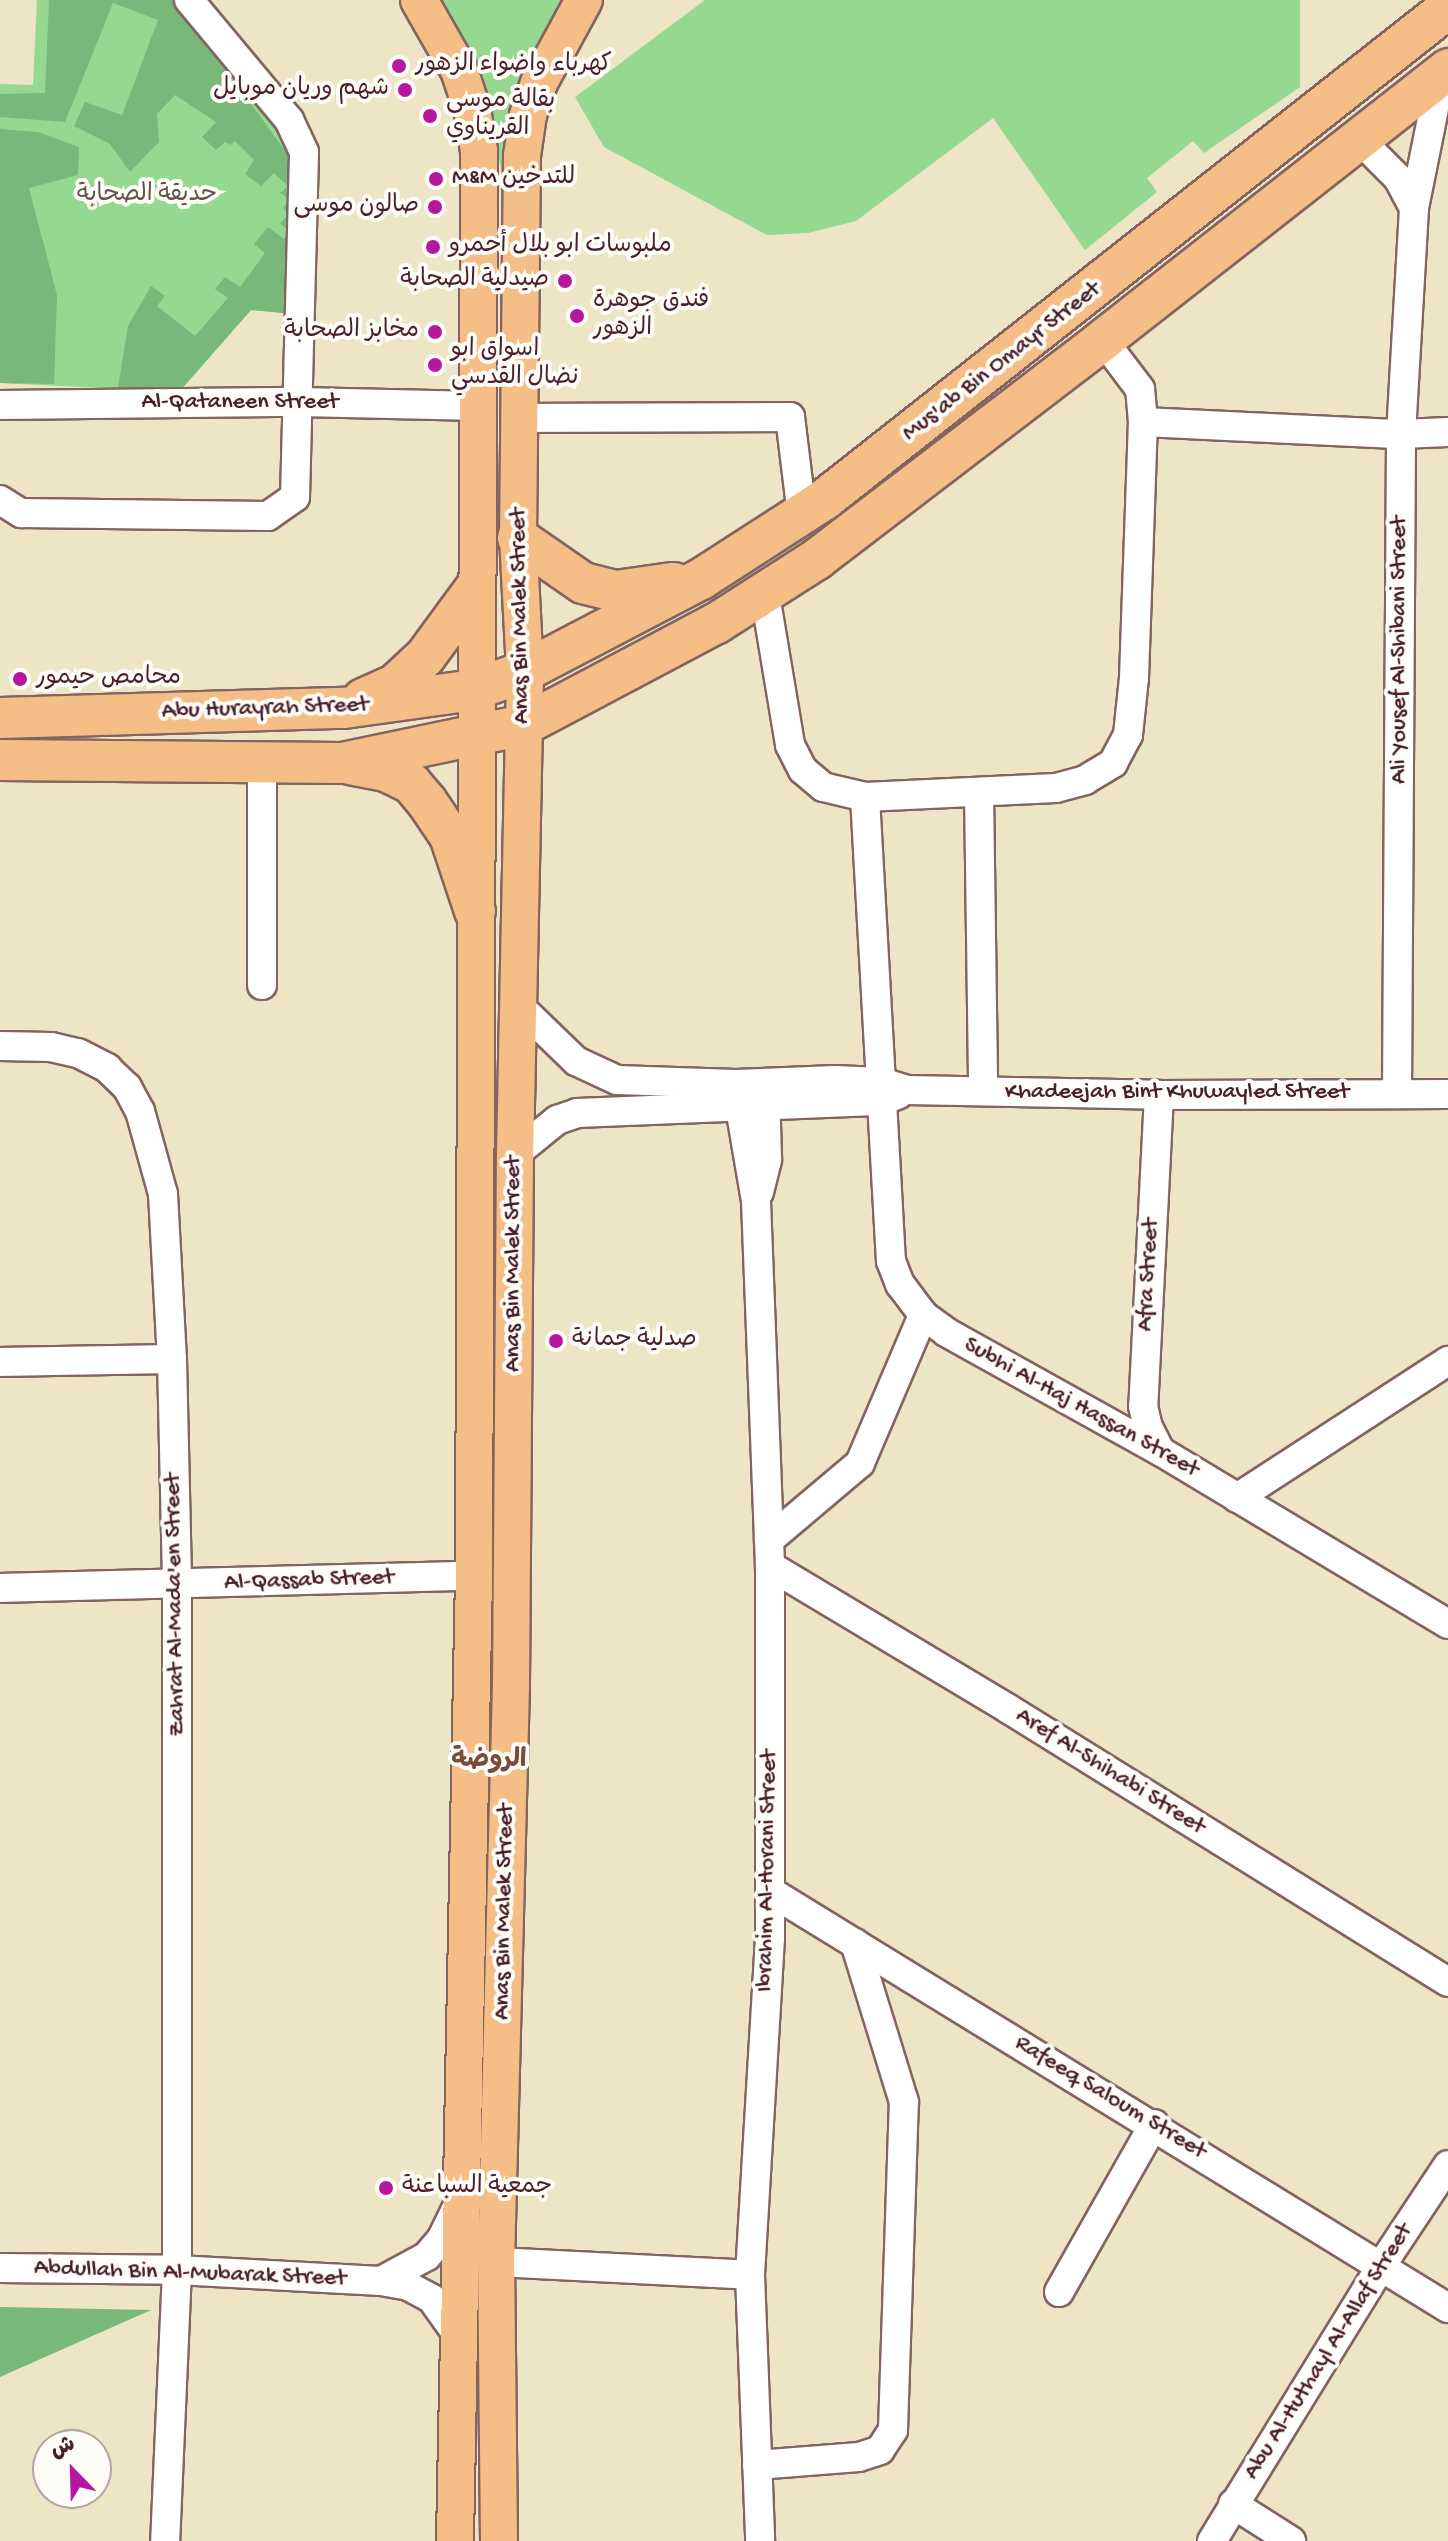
<!DOCTYPE html>
<html>
<head>
<meta charset="utf-8">
<style>
  body { margin:0 }
  #map { position:relative; width:1448px; height:2541px; overflow:hidden; background:#eee4c6; font-family:"Gochi Hand","Playpen Sans Arabic",sans-serif }
  div>[style] { position:absolute }
  .green>* { inset:0; background:#95d890 }
  .forest>* { inset:0; background:#78b87a }
  .roads { filter:drop-shadow(2px 0 #836461) drop-shadow(-2px 0 #836461) drop-shadow(0 2px #836461) drop-shadow(0 -2px #836461) }
  .minor>* { height:28px; margin:-14px; padding:0 14px; transform-origin:14px; border-radius:14px; background:#fff }
  .major>* { height:36px; margin:-18px; padding:0 18px; transform-origin:18px; border-radius:18px; background:#f6be87 }
  .highway>* { height:40px; margin:-20px; padding:0 20px; transform-origin:20px; border-radius:20px; background:#f6be87 }
  .dots>* { width:22px; height:22px; translate:-50% -50%; box-sizing:border-box; border:4px solid #fdfcf7; border-radius:50% }
  span { translate:-50% -50%; white-space:nowrap; text-align:center; line-height:1.15; -webkit-text-stroke:8px #fdfcf7; paint-order:stroke }
  .poi-label { font-size:24px; color:#4a1f2b }
  .left { translate:0 -50%; text-align:left }
  .right { translate:-100% -50%; text-align:right }
  .park-label { font-size:24px; color:#605649 }
  .street-label { font-size:24px; color:#4a1f2b }
  .neighbourhood-label { font-size:26px; color:#794c3c; font-weight:700 }
  .north { position:absolute; left:32px; top:2429px; width:80px; height:80px; box-sizing:border-box; background:#fdfcf7; border:2px solid #b5a4a5; border-radius:50%; rotate:337deg; font-size:22px; font-weight:700; line-height:32px; text-align:center; color:#4a1f2b }
  .north::after { content:''; display:block; margin:auto; width:28px; height:36px; background:#b5179e; clip-path:polygon(50% 0,100% 100%,50% 72%,0 100%) }
</style>
</head>
<body>
<div id="map">
  <div class="green">
    <div style="clip-path:polygon(37px 0,193px 0,294px 153px,293px 314px,251px 310px,179px 392px,0 383px,0 84px,33px 85px)"></div>
    <div style="clip-path:polygon(436px 0,569px 0,505px 185px,485px 98px)"></div>
    <div style="clip-path:polygon(705px 0,1300px 0,1300px 87px,1204px 153px,1193px 141px,1147px 178px,1157px 192px,1085px 250px,993px 118px,856px 221px,808px 233px,767px 235px,604px 147px,575px 97px)"></div>
  </div>
  <div class="forest">
    <div style="clip-path:polygon(49px 0,176px 0,294px 163px,293px 314px,251px 310px,179px 392px,118px 387px,128px 326px,151px 286px,165px 296px,157px 306px,195px 336px,228px 298px,215px 289px,225px 277px,240px 287px,265px 253px,254px 244px,268px 227px,284px 239px,290px 232px,280px 223px,289px 214px,283px 208px,290px 199px,280px 193px,288px 186px,274px 173px,261px 186px,245px 174px,254px 160px,235px 141px,230px 145px,225px 142px,216px 150px,202px 137px,216px 122px,175px 95px,157px 114px,159px 142px,130px 172px,110px 144px,74px 126px,85px 102px,122px 115px,158px 20px,113px 3px,65px 122px,0 117px,0 94px,45px 93px)"></div>
    <div style="clip-path:polygon(0 129px,38px 132px,79px 147px,78px 175px,29px 188px,57px 295px,54px 384px,0 383px)"></div>
    <div style="clip-path:polygon(0 2307px,151px 2310px,0 2377px)"></div>
  </div>
  <div class="roads">
    <div class="minor">
      <div style="left:1358px;top:138px;width:57px;rotate:45deg"></div>
      <div style="left:1398px;top:178px;width:34px;rotate:62deg"></div>
      <div style="left:0;top:405px;width:300px;rotate:-0.6deg"></div>
      <div style="left:300px;top:402px;width:179px;rotate:1.3deg"></div>
      <div style="left:518px;top:418px;width:272px;rotate:-0.2deg"></div>
      <div style="left:790px;top:417px;width:99px;rotate:83deg"></div>
      <div style="left:1143px;top:422px;width:258px;rotate:2.7deg"></div>
      <div style="left:1401px;top:434px;width:47px;rotate:-2.4deg"></div>
      <div style="left:0;top:500px;width:25px;rotate:32deg"></div>
      <div style="left:21px;top:513px;width:247px;rotate:0.7deg"></div>
      <div style="left:268px;top:516px;width:33px;rotate:-35deg"></div>
      <div style="left:295px;top:497px;width:345px;rotate:-88.5deg"></div>
      <div style="left:304px;top:152px;width:35px;rotate:-115deg"></div>
      <div style="left:289px;top:120px;width:156px;rotate:-129.8deg"></div>
      <div style="left:765px;top:595px;width:152px;rotate:80.5deg"></div>
      <div style="left:790px;top:745px;width:28px;rotate:63deg"></div>
      <div style="left:803px;top:770px;width:26px;rotate:40deg"></div>
      <div style="left:823px;top:787px;width:43px;rotate:13.4deg"></div>
      <div style="left:865px;top:797px;width:191px;rotate:-2.7deg"></div>
      <div style="left:1056px;top:788px;width:30px;rotate:-15deg"></div>
      <div style="left:1085px;top:780px;width:33px;rotate:-31deg"></div>
      <div style="left:1113px;top:763px;width:32px;rotate:-62deg"></div>
      <div style="left:1128px;top:735px;width:57px;rotate:-84deg"></div>
      <div style="left:1134px;top:678px;width:256px;rotate:-88deg"></div>
      <div style="left:1143px;top:422px;width:33px;rotate:-95deg"></div>
      <div style="left:1140px;top:389px;width:61px;rotate:-127.1deg"></div>
      <div style="left:979px;top:792px;width:299px;rotate:89.2deg"></div>
      <div style="left:865px;top:797px;width:465px;rotate:86.8deg"></div>
      <div style="left:891px;top:1261px;width:25px;rotate:69deg"></div>
      <div style="left:900px;top:1284px;width:39px;rotate:53deg"></div>
      <div style="left:923px;top:1315px;width:29px;rotate:36deg"></div>
      <div style="left:946px;top:1332px;width:245px;rotate:29.1deg"></div>
      <div style="left:1160px;top:1451px;width:336px;rotate:31deg"></div>
      <div style="left:262px;top:985px;width:223px;rotate:-90deg"></div>
      <div style="left:518px;top:1005px;width:81px;rotate:44deg"></div>
      <div style="left:576px;top:1061px;width:45px;rotate:24.9deg"></div>
      <div style="left:617px;top:1080px;width:119px;rotate:1.9deg"></div>
      <div style="left:736px;top:1084px;width:99px;rotate:-2.3deg"></div>
      <div style="left:835px;top:1080px;width:46px;rotate:2.5deg"></div>
      <div style="left:881px;top:1082px;width:27px;rotate:17deg"></div>
      <div style="left:907px;top:1090px;width:252px;rotate:1.1deg"></div>
      <div style="left:1159px;top:1095px;width:289px;rotate:-0.2deg"></div>
      <div style="left:0;top:1046px;width:51px;rotate:1.1deg"></div>
      <div style="left:51px;top:1047px;width:28px;rotate:13deg"></div>
      <div style="left:78px;top:1053px;width:33px;rotate:27deg"></div>
      <div style="left:107px;top:1068px;width:28px;rotate:44deg"></div>
      <div style="left:127px;top:1087px;width:27px;rotate:62deg"></div>
      <div style="left:140px;top:1111px;width:86px;rotate:74.5deg"></div>
      <div style="left:163px;top:1194px;width:165px;rotate:86.9deg"></div>
      <div style="left:172px;top:1359px;width:226px;rotate:88.7deg"></div>
      <div style="left:177px;top:1585px;width:685px;rotate:90deg"></div>
      <div style="left:177px;top:2270px;width:271px;rotate:92.5deg"></div>
      <div style="left:736px;top:1084px;width:119px;rotate:80.3deg"></div>
      <div style="left:756px;top:1201px;width:365px;rotate:87.8deg"></div>
      <div style="left:770px;top:1566px;width:372px;rotate:90deg"></div>
      <div style="left:770px;top:1938px;width:338px;rotate:93.4deg"></div>
      <div style="left:750px;top:2275px;width:266px;rotate:87.8deg"></div>
      <div style="left:1397px;top:1093px;width:659px;rotate:-89.65deg"></div>
      <div style="left:1401px;top:434px;width:226px;rotate:-86.7deg"></div>
      <div style="left:1414px;top:208px;width:137px;rotate:-78.6deg"></div>
      <div style="left:1159px;top:1095px;width:311px;rotate:92.9deg"></div>
      <div style="left:1143px;top:1406px;width:22px;rotate:77deg"></div>
      <div style="left:1148px;top:1427px;width:27px;rotate:63deg"></div>
      <div style="left:515px;top:1154px;width:54px;rotate:-39deg"></div>
      <div style="left:557px;top:1120px;width:21px;rotate:-19deg"></div>
      <div style="left:577px;top:1113px;width:305px;rotate:-2.3deg"></div>
      <div style="left:882px;top:1101px;width:18px;rotate:-22deg"></div>
      <div style="left:759px;top:1192px;width:34px;rotate:-76deg"></div>
      <div style="left:767px;top:1159px;width:72px;rotate:-91.6deg"></div>
      <div style="left:0;top:1362px;width:172px;rotate:-1deg"></div>
      <div style="left:1237px;top:1498px;width:252px;rotate:-33deg"></div>
      <div style="left:769px;top:1540px;width:119px;rotate:-40.2deg"></div>
      <div style="left:860px;top:1463px;width:161px;rotate:-66.9deg"></div>
      <div style="left:770px;top:1566px;width:276px;rotate:30.9deg"></div>
      <div style="left:1007px;top:1708px;width:519px;rotate:31.85deg"></div>
      <div style="left:0;top:1588px;width:474px;rotate:-1.5deg"></div>
      <div style="left:771px;top:1892px;width:795px;rotate:31.57deg"></div>
      <div style="left:496px;top:2262px;width:254px;rotate:2.9deg"></div>
      <div style="left:0;top:2268px;width:177px;rotate:0.6deg"></div>
      <div style="left:177px;top:2270px;width:204px;rotate:3.1deg"></div>
      <div style="left:381px;top:2281px;width:27px;rotate:10deg"></div>
      <div style="left:408px;top:2286px;width:27px;rotate:28deg"></div>
      <div style="left:432px;top:2299px;width:43px;rotate:54.5deg"></div>
      <div style="left:381px;top:2281px;width:52px;rotate:-28.5deg"></div>
      <div style="left:427px;top:2256px;width:23px;rotate:-50deg"></div>
      <div style="left:442px;top:2238px;width:39px;rotate:-64deg"></div>
      <div style="left:1059px;top:2292px;width:193px;rotate:-60.5deg"></div>
      <div style="left:757px;top:2465px;width:102px;rotate:-4.5deg"></div>
      <div style="left:859px;top:2457px;width:22px;rotate:-18deg"></div>
      <div style="left:880px;top:2450px;width:24px;rotate:-57deg"></div>
      <div style="left:893px;top:2430px;width:328px;rotate:-88.1deg"></div>
      <div style="left:904px;top:2102px;width:166px;rotate:-107.1deg"></div>
      <div style="left:1233px;top:2504px;width:69px;rotate:32.5deg"></div>
      <div style="left:1212px;top:2541px;width:323px;rotate:-58.4deg"></div>
      <div style="left:1381px;top:2266px;width:121px;rotate:-56.4deg"></div>
    </div>
    <div class="major">
      <div style="left:419px;top:0;width:81px;rotate:60.3deg"></div>
      <div style="left:459px;top:70px;width:41px;rotate:71.6deg"></div>
      <div style="left:472px;top:109px;width:43px;rotate:80.5deg"></div>
      <div style="left:479px;top:151px;width:1425px;rotate:90.2deg"></div>
      <div style="left:474px;top:1576px;width:965px;rotate:91.13deg"></div>
      <div style="left:499px;top:2541px;width:279px;rotate:-90.6deg"></div>
      <div style="left:496px;top:2262px;width:577px;rotate:-88.51deg"></div>
      <div style="left:511px;top:1685px;width:531px;rotate:-89.57deg"></div>
      <div style="left:515px;top:1154px;width:483px;rotate:-88.8deg"></div>
      <div style="left:525px;top:671px;width:133px;rotate:-93deg"></div>
      <div style="left:518px;top:538px;width:382px;rotate:-89.4deg"></div>
      <div style="left:522px;top:156px;width:41px;rotate:-81.7deg"></div>
      <div style="left:528px;top:115px;width:36px;rotate:-71deg"></div>
      <div style="left:540px;top:81px;width:92px;rotate:-61.5deg"></div>
    </div>
    <div class="highway">
      <div style="left:518px;top:538px;width:79px;rotate:34.7deg"></div>
      <div style="left:583px;top:583px;width:34px;rotate:14deg"></div>
      <div style="left:616px;top:591px;width:58px;rotate:-8deg"></div>
      <div style="left:363px;top:699px;width:36px;rotate:-24deg"></div>
      <div style="left:396px;top:684px;width:40px;rotate:-43deg"></div>
      <div style="left:425px;top:657px;width:84px;rotate:-53.7deg"></div>
      <div style="left:0;top:718px;width:344px;rotate:-1.7deg"></div>
      <div style="left:344px;top:708px;width:131px;rotate:-7.9deg"></div>
      <div style="left:474px;top:690px;width:54px;rotate:-20.4deg"></div>
      <div style="left:525px;top:671px;width:199px;rotate:-27.6deg"></div>
      <div style="left:701px;top:579px;width:148px;rotate:-32.8deg"></div>
      <div style="left:825px;top:499px;width:793px;rotate:-38.24deg"></div>
      <div style="left:0;top:760px;width:342px;rotate:0.5deg"></div>
      <div style="left:342px;top:763px;width:186px;rotate:-11.8deg"></div>
      <div style="left:524px;top:725px;width:218px;rotate:-27.9deg"></div>
      <div style="left:717px;top:623px;width:119px;rotate:-32.6deg"></div>
      <div style="left:817px;top:559px;width:360px;rotate:-37.4deg"></div>
      <div style="left:1103px;top:340px;width:439px;rotate:-38.1deg"></div>
      <div style="left:350px;top:764px;width:37px;rotate:11deg"></div>
      <div style="left:386px;top:771px;width:28px;rotate:26deg"></div>
      <div style="left:411px;top:783px;width:25px;rotate:50deg"></div>
      <div style="left:427px;top:802px;width:41px;rotate:55.9deg"></div>
      <div style="left:450px;top:836px;width:79px;rotate:71.6deg"></div>
    </div>
  </div>
  <div class="dots">
    <div style="left:399px;top:66px;background:#b5179e"></div>
    <div style="left:405px;top:90px;background:#b5179e"></div>
    <div style="left:430px;top:116px;background:#b5179e"></div>
    <div style="left:436px;top:179px;background:#b5179e"></div>
    <div style="left:435px;top:207px;background:#b5179e"></div>
    <div style="left:433px;top:247px;background:#b5179e"></div>
    <div style="left:565px;top:281px;background:#b5179e"></div>
    <div style="left:577px;top:316px;background:#b5179e"></div>
    <div style="left:435px;top:332px;background:#b5179e"></div>
    <div style="left:435px;top:365px;background:#b5179e"></div>
    <div style="left:20px;top:679px;background:#b5179e"></div>
    <div style="left:556px;top:1341px;background:#b5179e"></div>
    <div style="left:386px;top:2188px;background:#b5179e"></div>
  </div>
  <div class="poi-label">
    <span class="left" style="left:415px;top:66px">كهرباء واضواء الزهور</span>
    <span class="right" style="left:389px;top:90px">شهم وريان موبايل</span>
    <span class="left" style="left:446px;top:116px">بقالة موسى<br>القريناوي</span>
    <span class="left" style="left:452px;top:179px">M&amp;M للتدخين</span>
    <span class="right" style="left:419px;top:207px">صالون موسى</span>
    <span class="left" style="left:449px;top:247px">ملبوسات ابو بلال أحمرو</span>
    <span class="right" style="left:549px;top:281px">صيدلية الصحابة</span>
    <span class="left" style="left:593px;top:316px">فندق جوهرة<br>الزهور</span>
    <span class="right" style="left:419px;top:332px">مخابز الصحابة</span>
    <span class="left" style="left:451px;top:365px">اسواق ابو<br>نضال القدسي</span>
    <span class="left" style="left:36px;top:679px">محامص حيمور</span>
    <span class="left" style="left:572px;top:1341px">صدلية جمانة</span>
    <span class="left" style="left:402px;top:2188px">جمعية السباعنة</span>
  </div>
  <div class="park-label">
    <span style="left:147px;top:196px">حديقة الصحابة</span>
  </div>
  <div class="street-label">
    <span style="left:1002px;top:362px;rotate:-38deg">Mus'ab Bin Omayr Street</span>
    <span style="left:240px;top:403px">Al-Qataneen Street</span>
    <span style="left:521px;top:616px;rotate:-91deg">Anas Bin Malek Street</span>
    <span style="left:1400px;top:650px;rotate:-90deg">Ali Yousef Al-Shibani Street</span>
    <span style="left:265px;top:709px;rotate:-2deg">Abu Hurayrah Street</span>
    <span style="left:1177px;top:1093px">Khadeejah Bint Khuwayled Street</span>
    <span style="left:514px;top:1264px;rotate:-90deg">Anas Bin Malek Street</span>
    <span style="left:1149px;top:1275px;rotate:-87deg">Afra Street</span>
    <span style="left:1081px;top:1408px;rotate:29deg">Subhi Al-Haj Hassan Street</span>
    <span style="left:309px;top:1581px;rotate:-2deg">Al-Qassab Street</span>
    <span style="left:176px;top:1605px;rotate:-91deg">Zahrat Al-Mada'en Street</span>
    <span style="left:1110px;top:1772px;rotate:32deg">Aref Al-Shihabi Street</span>
    <span style="left:768px;top:1871px;rotate:-89deg">Ibrahim Al-Horani Street</span>
    <span style="left:505px;top:1912px;rotate:-89deg">Anas Bin Malek Street</span>
    <span style="left:1110px;top:2098px;rotate:31deg">Rafeeq Saloum Street</span>
    <span style="left:190px;top:2274px;rotate:2deg">Abdullah Bin Al-Mubarak Street</span>
    <span style="left:1329px;top:2352px;rotate:-58deg">Abu Al-Huthayl Al-Allaf Street</span>
  </div>
  <div class="neighbourhood-label">
    <span style="left:489px;top:1762px">الروضة</span>
  </div>
  <div class="north">ش</div>
</div>
</body>
</html>
